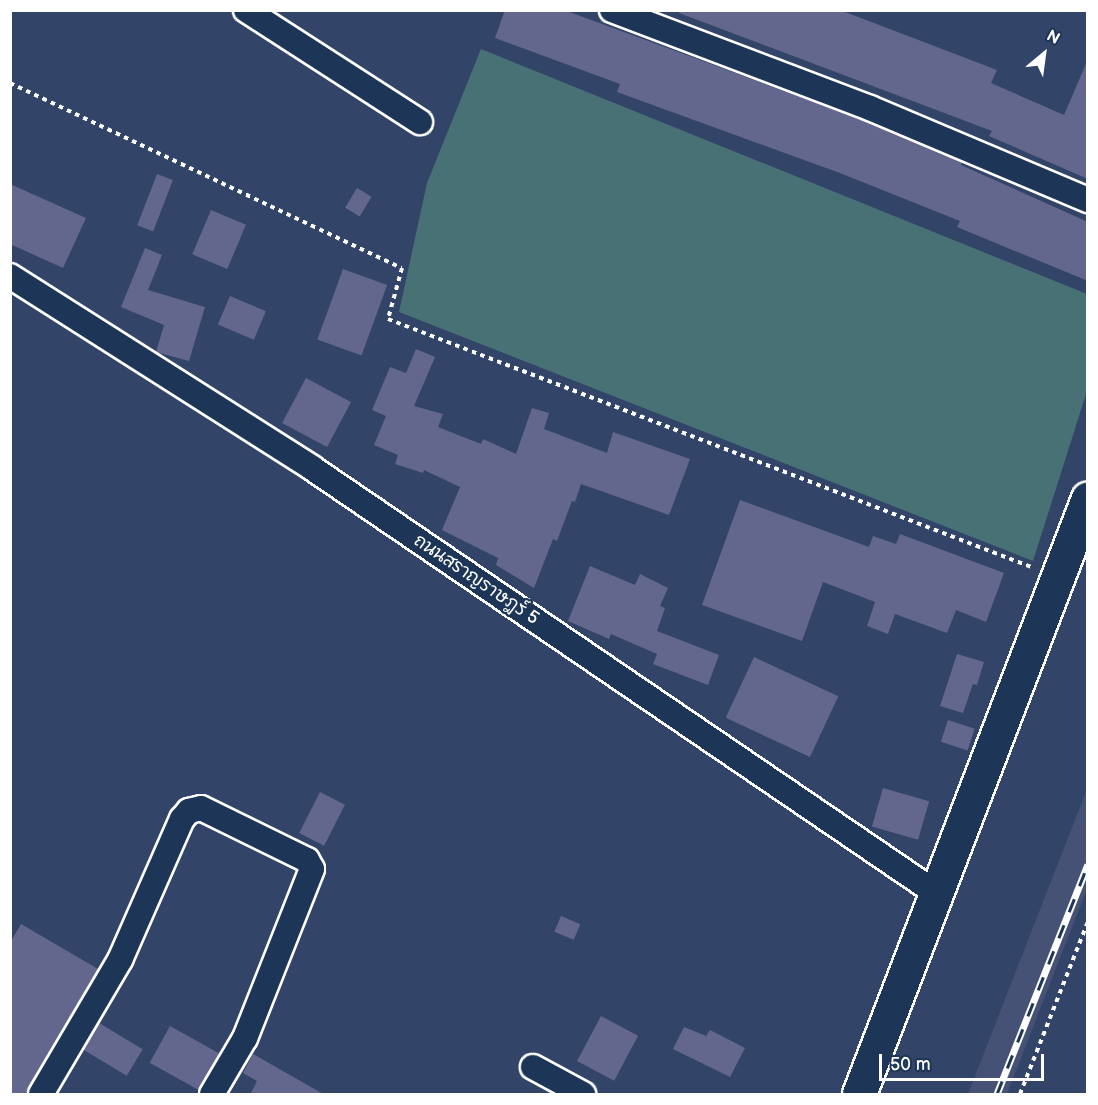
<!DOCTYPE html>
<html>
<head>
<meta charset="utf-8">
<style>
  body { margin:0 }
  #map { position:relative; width:1098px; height:1105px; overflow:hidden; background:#324467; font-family:"Balsamiq Sans","Playpen Sans Thai",sans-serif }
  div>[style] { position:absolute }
  .built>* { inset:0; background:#455275 }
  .green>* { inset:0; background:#487176 }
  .building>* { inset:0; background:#64678d; transform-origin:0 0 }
  .path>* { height:4px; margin-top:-2px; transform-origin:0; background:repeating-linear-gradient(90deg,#fff 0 4.5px,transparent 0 9px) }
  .roads { filter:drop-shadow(2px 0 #fff) drop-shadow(-2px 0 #fff) drop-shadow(0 2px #fff) drop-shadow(0 -2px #fff) }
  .street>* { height:24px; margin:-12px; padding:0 12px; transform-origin:12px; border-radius:12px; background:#1d3557 }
  .secondary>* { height:33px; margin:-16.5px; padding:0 16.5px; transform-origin:16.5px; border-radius:16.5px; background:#1d3557 }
  .rail>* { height:7px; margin-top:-3.5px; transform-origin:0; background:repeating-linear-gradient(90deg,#1d3557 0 14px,#fff 0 28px); box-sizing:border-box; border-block:2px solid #fff }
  span { translate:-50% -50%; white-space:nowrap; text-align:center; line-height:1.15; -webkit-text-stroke:4.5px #1d3557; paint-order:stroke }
  .street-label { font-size:18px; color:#fff }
  .frame { position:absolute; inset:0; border:12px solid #fff; pointer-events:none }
  .north { position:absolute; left:1014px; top:24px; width:60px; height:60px; -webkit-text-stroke:4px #1d3557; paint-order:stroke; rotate:29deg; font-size:16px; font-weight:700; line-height:24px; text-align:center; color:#fff }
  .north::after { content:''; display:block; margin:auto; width:21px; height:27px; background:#fff; clip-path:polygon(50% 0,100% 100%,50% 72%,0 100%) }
  .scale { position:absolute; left:879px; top:1054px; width:165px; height:27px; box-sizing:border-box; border:3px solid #fff; border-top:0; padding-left:8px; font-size:18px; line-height:21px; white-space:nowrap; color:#fff; -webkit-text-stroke:4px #1d3557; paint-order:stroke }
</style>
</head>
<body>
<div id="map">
  <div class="built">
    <div style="clip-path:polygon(1087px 789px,1087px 889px,1007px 1094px,968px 1094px)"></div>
  </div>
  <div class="green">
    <div style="clip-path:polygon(481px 49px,1087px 294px,1087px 391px,1033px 561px,399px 312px,427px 183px)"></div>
  </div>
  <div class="building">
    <div style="clip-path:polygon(505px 10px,564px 10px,852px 116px,962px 162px,961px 165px,1088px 222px,1088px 281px,957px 227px,960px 221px,840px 173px,617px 92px,620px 84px,495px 38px)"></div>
    <div style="clip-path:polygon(679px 10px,840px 10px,997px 70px,991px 83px,1064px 115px,1088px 59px,1088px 179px,989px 136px,992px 131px,679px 13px)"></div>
    <div style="left:157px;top:174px;width:17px;height:55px;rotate:21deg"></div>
    <div style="clip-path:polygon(10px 184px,86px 218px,63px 268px,10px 244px)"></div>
    <div style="left:357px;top:188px;width:17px;height:23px;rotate:31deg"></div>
    <div style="left:211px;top:210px;width:38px;height:48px;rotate:23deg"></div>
    <div style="clip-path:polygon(145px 248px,162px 255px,148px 290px,205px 307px,189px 361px,156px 352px,164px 325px,121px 307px)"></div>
    <div style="left:343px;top:269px;width:47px;height:75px;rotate:20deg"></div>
    <div style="left:230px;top:296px;width:39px;height:31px;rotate:23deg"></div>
    <div style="clip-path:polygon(416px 349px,435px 357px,414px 406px,443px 414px,438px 427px,481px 444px,483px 439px,516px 454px,532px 408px,549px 413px,544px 429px,607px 453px,613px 432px,690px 459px,669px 515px,581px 484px,575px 502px,572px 501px,557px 541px,553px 539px,534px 588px,496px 565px,498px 558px,442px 530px,460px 487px,424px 470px,423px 473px,395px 464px,398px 455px,374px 445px,386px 416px,372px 410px,390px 367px,406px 373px)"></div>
    <div style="left:306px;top:378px;width:51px;height:51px;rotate:28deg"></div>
    <div style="clip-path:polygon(740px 500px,869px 547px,873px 536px,896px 544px,900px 534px,1004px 573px,986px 622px,956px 610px,947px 633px,895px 614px,888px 634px,867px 626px,875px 602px,823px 582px,802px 641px,702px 605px)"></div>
    <div style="clip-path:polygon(590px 566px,635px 585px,640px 574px,668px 588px,660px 606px,665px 608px,657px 631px,719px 655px,708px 685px,653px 664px,657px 654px,611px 634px,609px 639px,568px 621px)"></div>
    <div style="clip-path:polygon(957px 654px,984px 662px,977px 685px,973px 684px,963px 713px,940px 706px)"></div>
    <div style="left:754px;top:657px;width:93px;height:67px;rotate:25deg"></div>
    <div style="left:948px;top:720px;width:28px;height:23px;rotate:18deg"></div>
    <div style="left:883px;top:788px;width:48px;height:40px;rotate:16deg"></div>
    <div style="left:320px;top:792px;width:28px;height:46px;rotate:27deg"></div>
    <div style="left:561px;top:916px;width:21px;height:17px;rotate:23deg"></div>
    <div style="clip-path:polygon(21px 924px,98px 969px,29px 1087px,27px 1095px,10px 1095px,10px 943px)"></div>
    <div style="left:601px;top:1016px;width:42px;height:51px;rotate:28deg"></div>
    <div style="left:99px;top:1023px;width:51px;height:31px;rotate:31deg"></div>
    <div style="left:170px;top:1026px;width:56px;height:42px;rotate:29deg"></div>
    <div style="clip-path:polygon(684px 1027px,706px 1036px,710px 1030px,745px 1048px,730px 1077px,673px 1049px)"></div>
    <div style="clip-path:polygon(253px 1054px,325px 1095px,250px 1095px,257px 1081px,243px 1073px)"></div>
  </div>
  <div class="path">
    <div style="left:10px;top:83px;width:433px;rotate:25.3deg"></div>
    <div style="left:402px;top:268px;width:53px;rotate:105.4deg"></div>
    <div style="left:388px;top:319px;width:692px;rotate:21.08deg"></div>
    <div style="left:1020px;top:1094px;width:186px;rotate:-68.5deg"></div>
  </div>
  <div class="roads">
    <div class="street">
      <div style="left:246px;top:10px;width:207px;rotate:32.8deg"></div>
      <div style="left:612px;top:10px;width:276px;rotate:20.8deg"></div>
      <div style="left:870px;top:108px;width:237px;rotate:22.9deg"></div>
      <div style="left:10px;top:276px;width:358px;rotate:32.4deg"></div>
      <div style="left:312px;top:468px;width:755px;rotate:34.26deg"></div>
      <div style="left:533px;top:1067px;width:57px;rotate:28.4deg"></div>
      <div style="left:41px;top:1094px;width:156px;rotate:-59.5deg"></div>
      <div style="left:120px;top:960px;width:154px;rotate:-66.3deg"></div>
      <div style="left:182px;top:819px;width:11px;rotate:-49deg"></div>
      <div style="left:189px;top:811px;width:12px;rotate:-14deg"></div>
      <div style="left:201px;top:808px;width:118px;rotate:26.1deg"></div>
      <div style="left:307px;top:860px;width:10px;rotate:61deg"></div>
      <div style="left:312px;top:869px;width:182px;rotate:111.6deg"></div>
      <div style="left:245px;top:1038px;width:65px;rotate:120.5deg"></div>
    </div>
    <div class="secondary">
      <div style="left:859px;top:1094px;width:638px;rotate:-68.98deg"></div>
    </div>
  </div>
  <div class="rail">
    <div style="left:997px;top:1094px;width:247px;rotate:-68.4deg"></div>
  </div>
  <div class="street-label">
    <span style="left:476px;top:580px;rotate:34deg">ถนนสราญราษฎร์ 5</span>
  </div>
  <div class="frame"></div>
  <div class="north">N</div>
  <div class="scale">50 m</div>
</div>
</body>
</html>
